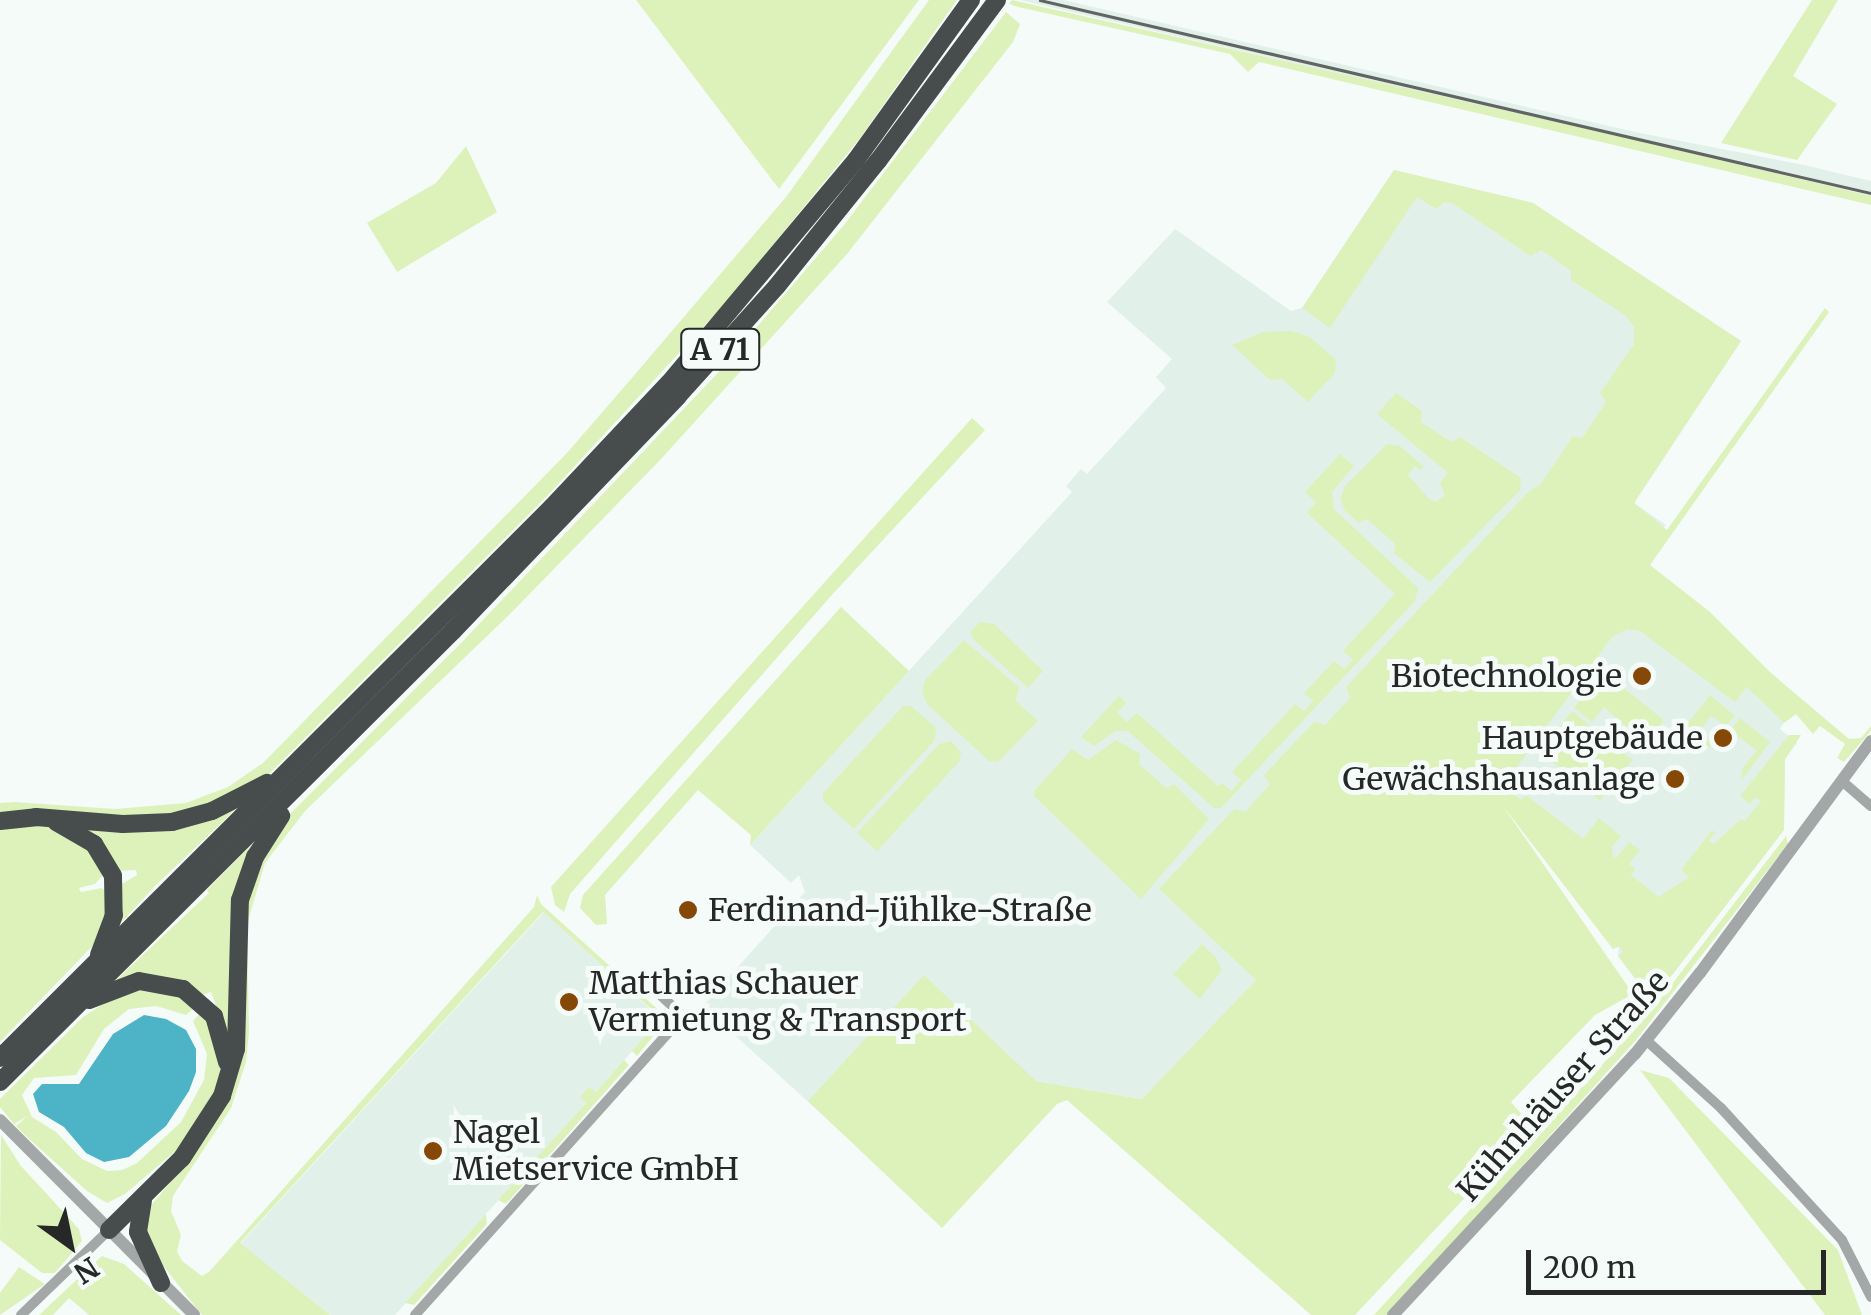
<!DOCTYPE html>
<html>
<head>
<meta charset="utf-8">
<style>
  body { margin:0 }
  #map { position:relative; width:1871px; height:1315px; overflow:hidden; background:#f5fbf8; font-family:Merriweather,serif }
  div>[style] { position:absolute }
  .built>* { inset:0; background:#e2f0ea }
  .green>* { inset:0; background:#ddf2bb; transform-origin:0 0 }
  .water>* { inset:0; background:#4db3c6 }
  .minor>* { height:10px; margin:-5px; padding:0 5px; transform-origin:5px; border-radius:5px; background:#a4a7a7 }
  .tertiary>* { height:12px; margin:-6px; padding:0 6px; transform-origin:6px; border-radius:6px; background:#a4a7a7 }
  .motorway>* { height:18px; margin:-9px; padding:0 9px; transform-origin:9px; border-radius:9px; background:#474c4c }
  .rail>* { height:2.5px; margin:-1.25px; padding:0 1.25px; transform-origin:1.25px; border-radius:1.25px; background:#616463 }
  .dots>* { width:28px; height:28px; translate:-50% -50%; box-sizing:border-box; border:5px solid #f5fbf8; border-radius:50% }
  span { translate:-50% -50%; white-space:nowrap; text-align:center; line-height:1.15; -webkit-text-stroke:10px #f5fbf8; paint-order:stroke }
  .shield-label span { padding:2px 8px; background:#f5fbf8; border:2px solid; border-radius:8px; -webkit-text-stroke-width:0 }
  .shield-label { font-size:30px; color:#262827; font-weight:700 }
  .poi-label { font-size:32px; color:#262827 }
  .right { translate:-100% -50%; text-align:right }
  .left { translate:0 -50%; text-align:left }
  .street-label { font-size:32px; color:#262827 }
  .north { position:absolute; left:20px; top:1195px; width:100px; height:100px; -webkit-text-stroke:8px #f5fbf8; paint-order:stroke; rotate:147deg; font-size:28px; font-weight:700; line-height:40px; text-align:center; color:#262827 }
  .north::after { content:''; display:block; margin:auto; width:35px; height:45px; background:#262827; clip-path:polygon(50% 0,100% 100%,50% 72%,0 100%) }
  .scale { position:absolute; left:1526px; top:1250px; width:300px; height:45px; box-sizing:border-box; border:5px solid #262827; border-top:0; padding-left:12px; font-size:30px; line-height:35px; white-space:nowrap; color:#262827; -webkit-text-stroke:8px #f5fbf8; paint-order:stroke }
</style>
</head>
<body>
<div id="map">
  <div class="built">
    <div style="clip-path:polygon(1020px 0,1063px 0,1635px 132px,1804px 165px,1871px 181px,1871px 196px)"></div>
    <div style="clip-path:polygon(1394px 170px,1533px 203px,1741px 341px,1634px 503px,1666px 525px,1257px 979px,1143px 1099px,1036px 1081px,898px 1184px,703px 1006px,805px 892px,799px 875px,791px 883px,750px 845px,1072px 492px,1066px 486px,1081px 469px,1087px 474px,1166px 388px,1156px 377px,1172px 359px,1107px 302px,1175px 229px,1291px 311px,1302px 308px)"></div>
    <div style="clip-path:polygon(1642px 583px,1785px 721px,1780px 729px,1797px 743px,1785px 759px,1784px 830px,1652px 1001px,1618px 956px,1619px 947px,1613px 949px,1479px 772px)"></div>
    <div style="clip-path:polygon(544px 912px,661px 1019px,595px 1093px,590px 1088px,586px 1103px,395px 1315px,330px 1315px,240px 1244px)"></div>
  </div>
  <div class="green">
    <div style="clip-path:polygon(636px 0,919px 0,779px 189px)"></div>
    <div style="clip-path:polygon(929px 0,957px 0,860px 138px,727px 301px,549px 494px,264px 779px,243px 793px,160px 819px,0 815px,0 803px,15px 802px,115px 809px,186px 803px,228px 787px,263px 763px,567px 453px,631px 379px,786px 197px)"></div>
    <div style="clip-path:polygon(1012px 0,1632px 139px,1871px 196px,1871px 205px,1259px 62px,1248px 72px,1230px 54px,1018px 7px,1009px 4px)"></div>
    <div style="clip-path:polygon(1812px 0,1838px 0,1793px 76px,1837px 104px,1797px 160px,1721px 143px)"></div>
    <div style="clip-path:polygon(1006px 12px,1020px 24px,1013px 42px,847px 254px,661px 459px,513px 611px,305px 811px,265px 863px,247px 924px,249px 1032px,246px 1062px,231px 1108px,173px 1196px,171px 1211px,181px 1235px,177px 1251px,182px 1261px,202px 1276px,209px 1272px,534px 907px,537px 895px,541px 904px,664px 1015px,663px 1024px,637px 1056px,632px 1051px,661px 1018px,543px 912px,240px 1243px,330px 1315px,202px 1315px,146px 1244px,148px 1209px,193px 1155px,226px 1102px,251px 880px,284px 820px,462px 642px,715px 376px,844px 225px)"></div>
    <div style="clip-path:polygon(466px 146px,497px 212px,397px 272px,367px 223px,436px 183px)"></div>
    <div style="clip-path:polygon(1394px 170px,1533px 203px,1741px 341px,1634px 503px,1667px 530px,1825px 308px,1829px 312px,1650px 565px,1710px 612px,1771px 673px,1849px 739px,1861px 738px,1871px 726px,1871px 731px,1844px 762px,1837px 758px,1845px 744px,1820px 726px,1813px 734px,1796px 714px,1784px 723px,1747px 687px,1735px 702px,1640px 631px,1628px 629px,1612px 637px,1503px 786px,1521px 800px,1526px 795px,1583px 839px,1599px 818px,1621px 836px,1612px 847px,1613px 856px,1616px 858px,1629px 842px,1640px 850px,1629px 864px,1635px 869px,1631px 875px,1659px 897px,1689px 877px,1681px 870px,1712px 830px,1715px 833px,1709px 840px,1714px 844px,1741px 819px,1745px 821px,1761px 801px,1756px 797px,1750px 804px,1740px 796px,1789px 735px,1801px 735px,1785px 759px,1784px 830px,1652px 1001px,1618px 956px,1623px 952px,1619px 946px,1613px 949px,1503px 806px,1633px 994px,1595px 1015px,1511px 1102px,1532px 1126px,1355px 1315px,1311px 1315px,1067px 1100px,1057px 1104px,942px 1228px,808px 1101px,924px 975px,1036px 1081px,1142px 1099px,1256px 980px,1159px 889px,1234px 809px,1245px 812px,1270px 784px,1264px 775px,1314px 722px,1325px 725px,1350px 698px,1346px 687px,1528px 492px,1540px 485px,1573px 436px,1582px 438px,1606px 402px,1600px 393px,1634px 344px,1634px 327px,1625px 315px,1571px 280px,1571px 271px,1541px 250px,1531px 256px,1452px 203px,1444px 202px,1436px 209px,1417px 197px,1330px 328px,1302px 308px)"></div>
    <div style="clip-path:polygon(1291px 331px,1310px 337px,1336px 360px,1335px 373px,1308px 402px,1282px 379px,1270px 380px,1232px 345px,1263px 332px)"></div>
    <div style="clip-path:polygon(1396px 393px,1422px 411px,1421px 422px,1451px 442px,1460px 437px,1521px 478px,1520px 490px,1430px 582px,1394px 553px,1395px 544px,1367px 519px,1359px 523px,1345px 511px,1340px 499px,1345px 486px,1387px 444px,1400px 446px,1424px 467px,1421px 470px,1415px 466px,1408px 475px,1429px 499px,1436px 502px,1445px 495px,1440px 483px,1448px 473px,1377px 414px)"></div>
    <div style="clip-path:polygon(972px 418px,985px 430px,830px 597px,570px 894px,564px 912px,555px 905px,551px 887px)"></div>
    <div style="clip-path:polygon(1340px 454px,1354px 466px,1332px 492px,1334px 509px,1418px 588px,1415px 601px,1221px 808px,1214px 808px,1128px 731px,1115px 731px,1094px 746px,1081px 737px,1119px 696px,1126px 703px,1117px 713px,1127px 722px,1137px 713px,1218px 786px,1222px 783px,1231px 791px,1241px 780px,1232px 772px,1295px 704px,1304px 711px,1313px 701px,1304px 693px,1334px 661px,1344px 669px,1353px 660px,1343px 651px,1395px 594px,1307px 513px,1316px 502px,1305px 492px)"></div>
    <div style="clip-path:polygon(841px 607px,909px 671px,750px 845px,751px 835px,698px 790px,605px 895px,607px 924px,596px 925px,580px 908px,583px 895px)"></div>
    <div style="clip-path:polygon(980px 622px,994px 624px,1043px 671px,1028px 688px,974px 640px,970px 632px)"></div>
    <div style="clip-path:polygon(964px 640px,1019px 687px,1016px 701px,1038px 721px,998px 762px,989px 761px,927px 704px,922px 692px,925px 680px)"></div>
    <div style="clip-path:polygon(1601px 670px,1664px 720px,1658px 728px,1654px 726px,1645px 743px,1604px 707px,1592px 722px,1574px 708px)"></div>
    <div style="clip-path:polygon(1710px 695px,1735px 716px,1726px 726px,1711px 716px,1699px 732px,1713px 743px,1709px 747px,1684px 728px)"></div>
    <div style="clip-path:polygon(903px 706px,911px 706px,936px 728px,935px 740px,854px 829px,823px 801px,823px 793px)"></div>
    <div style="left:1572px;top:711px;width:78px;height:52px;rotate:39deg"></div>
    <div style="clip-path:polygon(1740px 718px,1770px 742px,1741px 781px,1743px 767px,1757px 751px,1730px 730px)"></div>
    <div style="clip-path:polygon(1116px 740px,1140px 754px,1139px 764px,1166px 788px,1174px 784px,1209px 819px,1141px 899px,1034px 796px,1035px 790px,1072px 749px,1088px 760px)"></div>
    <div style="clip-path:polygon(951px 741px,961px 752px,959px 762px,877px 851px,857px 833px,939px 744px)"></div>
    <div style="clip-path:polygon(238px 807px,155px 886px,116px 928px,119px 886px,137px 875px,136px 870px,116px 871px,75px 822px)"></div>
    <div style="clip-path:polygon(21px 825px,50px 825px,86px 844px,105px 873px,95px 884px,79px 888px,81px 892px,102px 888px,110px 895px,99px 939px,0 1042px,0 828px)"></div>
    <div style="clip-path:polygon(1786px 836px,1788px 844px,1636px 1040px,1388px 1315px,1374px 1315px,1652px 1010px)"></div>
    <div style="clip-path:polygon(256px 840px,246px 864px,229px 1041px,211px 992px,202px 995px,115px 981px,209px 893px,207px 890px)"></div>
    <div style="clip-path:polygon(1202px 944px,1216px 958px,1222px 970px,1200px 999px,1173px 974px)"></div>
    <div style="clip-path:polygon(130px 987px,179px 992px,193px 1009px,186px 1015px,156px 1006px,129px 1009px,104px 1029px,76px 1075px,34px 1078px,22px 1095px,32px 1117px,56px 1132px,82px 1159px,107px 1171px,122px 1170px,137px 1163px,181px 1122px,204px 1080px,207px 1054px,193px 1021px,200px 1013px,207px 1013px,222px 1061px,217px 1086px,186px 1142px,125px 1194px,107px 1203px,87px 1191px,27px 1137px,16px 1126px,27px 1116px,14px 1124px,0 1107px,0 1099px,83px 1017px)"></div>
    <div style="clip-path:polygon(624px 1060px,629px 1065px,506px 1204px,498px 1200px,586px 1103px,580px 1097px,589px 1087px,596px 1092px)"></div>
    <div style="clip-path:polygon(1640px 1070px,1669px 1078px,1838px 1250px,1862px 1315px,1825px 1315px)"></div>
    <div style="clip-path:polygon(1px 1135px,21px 1166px,79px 1229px,82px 1241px,55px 1273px,42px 1273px,0 1240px)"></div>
    <div style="clip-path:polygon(486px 1214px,487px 1224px,414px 1305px,405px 1303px)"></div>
    <div style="clip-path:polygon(102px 1256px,124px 1264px,181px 1315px,89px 1315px,69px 1298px,53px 1315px,39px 1315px)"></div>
    <div style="clip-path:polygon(19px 1267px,45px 1284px,0 1315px,0 1293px)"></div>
  </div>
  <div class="water">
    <div style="clip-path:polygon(144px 1015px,166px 1019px,186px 1030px,196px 1049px,196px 1072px,189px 1091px,166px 1126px,129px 1157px,104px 1162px,86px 1153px,64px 1127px,39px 1112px,33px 1094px,42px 1084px,79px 1084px,113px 1034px)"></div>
  </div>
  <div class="minor">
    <div style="left:1842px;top:781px;width:38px;rotate:41deg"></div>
    <div style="left:1646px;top:1040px;width:101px;rotate:42.2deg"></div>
    <div style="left:1721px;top:1108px;width:179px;rotate:47.5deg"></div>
    <div style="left:1842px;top:1240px;width:64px;rotate:63deg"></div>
    <div style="left:21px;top:1315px;width:122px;rotate:-44deg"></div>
    <div style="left:415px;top:1315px;width:402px;rotate:-48.1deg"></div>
    <div style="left:683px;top:1016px;width:54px;rotate:-137.2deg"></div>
  </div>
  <div class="tertiary">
    <div style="left:0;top:1120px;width:275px;rotate:45.1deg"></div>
    <div style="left:1393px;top:1315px;width:356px;rotate:-47.2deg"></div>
    <div style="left:1635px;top:1054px;width:104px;rotate:-51.3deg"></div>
    <div style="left:1700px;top:973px;width:288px;rotate:-53.6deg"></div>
  </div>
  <div class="motorway">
    <div style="left:0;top:821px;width:36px;rotate:-6deg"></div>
    <div style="left:36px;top:817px;width:87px;rotate:4.6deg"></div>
    <div style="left:123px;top:824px;width:49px;rotate:-2.3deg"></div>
    <div style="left:172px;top:822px;width:41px;rotate:-15.4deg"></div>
    <div style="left:212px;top:811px;width:62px;rotate:-27deg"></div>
    <div style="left:56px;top:822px;width:44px;rotate:30.1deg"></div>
    <div style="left:94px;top:844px;width:37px;rotate:59deg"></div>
    <div style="left:113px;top:876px;width:39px;rotate:89deg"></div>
    <div style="left:114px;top:915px;width:43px;rotate:110.6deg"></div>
    <div style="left:89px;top:1000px;width:53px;rotate:-20.8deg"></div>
    <div style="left:139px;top:981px;width:45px;rotate:10.3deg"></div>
    <div style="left:183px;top:989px;width:41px;rotate:41.1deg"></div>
    <div style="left:214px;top:1016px;width:48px;rotate:74.2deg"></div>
    <div style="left:0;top:1058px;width:780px;rotate:-44.95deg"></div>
    <div style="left:552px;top:507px;width:170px;rotate:-46.7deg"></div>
    <div style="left:669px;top:383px;width:291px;rotate:-50deg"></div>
    <div style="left:856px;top:160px;width:197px;rotate:-54.3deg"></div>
    <div style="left:0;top:1082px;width:639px;rotate:-44.87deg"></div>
    <div style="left:453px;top:631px;width:325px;rotate:-46.2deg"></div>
    <div style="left:678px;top:396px;width:148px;rotate:-48deg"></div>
    <div style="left:777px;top:286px;width:161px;rotate:-51.1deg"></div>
    <div style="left:878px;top:161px;width:200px;rotate:-53.5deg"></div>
    <div style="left:143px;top:1200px;width:32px;rotate:99deg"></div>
    <div style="left:138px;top:1232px;width:56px;rotate:65.7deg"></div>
    <div style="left:109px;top:1230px;width:103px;rotate:-44.6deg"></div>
    <div style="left:182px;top:1158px;width:74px;rotate:-57.2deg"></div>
    <div style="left:222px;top:1096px;width:49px;rotate:-73.4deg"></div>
    <div style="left:236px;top:1049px;width:149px;rotate:-88.5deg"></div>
    <div style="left:240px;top:900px;width:46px;rotate:-70.8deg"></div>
    <div style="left:255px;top:857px;width:49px;rotate:-57.6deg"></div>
  </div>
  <div class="rail">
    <div style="left:1040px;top:0;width:853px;rotate:13.08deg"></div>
  </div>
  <div class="dots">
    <div style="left:1642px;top:676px;background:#854806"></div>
    <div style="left:1723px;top:738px;background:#854806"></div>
    <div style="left:1675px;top:779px;background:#854806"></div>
    <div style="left:688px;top:910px;background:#854806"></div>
    <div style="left:569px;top:1002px;background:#854806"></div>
    <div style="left:433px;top:1151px;background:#854806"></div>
  </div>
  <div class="shield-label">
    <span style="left:720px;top:349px">A 71</span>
  </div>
  <div class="poi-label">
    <span class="right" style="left:1622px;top:676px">Biotechnologie</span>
    <span class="right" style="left:1703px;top:738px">Hauptgebäude</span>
    <span class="right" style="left:1655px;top:779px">Gewächshausanlage</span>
    <span class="left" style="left:708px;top:910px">Ferdinand-Jühlke-Straße</span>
    <span class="left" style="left:589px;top:1002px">Matthias Schauer<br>Vermietung &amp; Transport</span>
    <span class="left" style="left:453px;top:1151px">Nagel<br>Mietservice GmbH</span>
  </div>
  <div class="street-label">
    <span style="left:1563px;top:1086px;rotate:-48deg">Kühnhäuser Straße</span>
  </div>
  <div class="north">N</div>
  <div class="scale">200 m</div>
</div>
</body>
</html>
